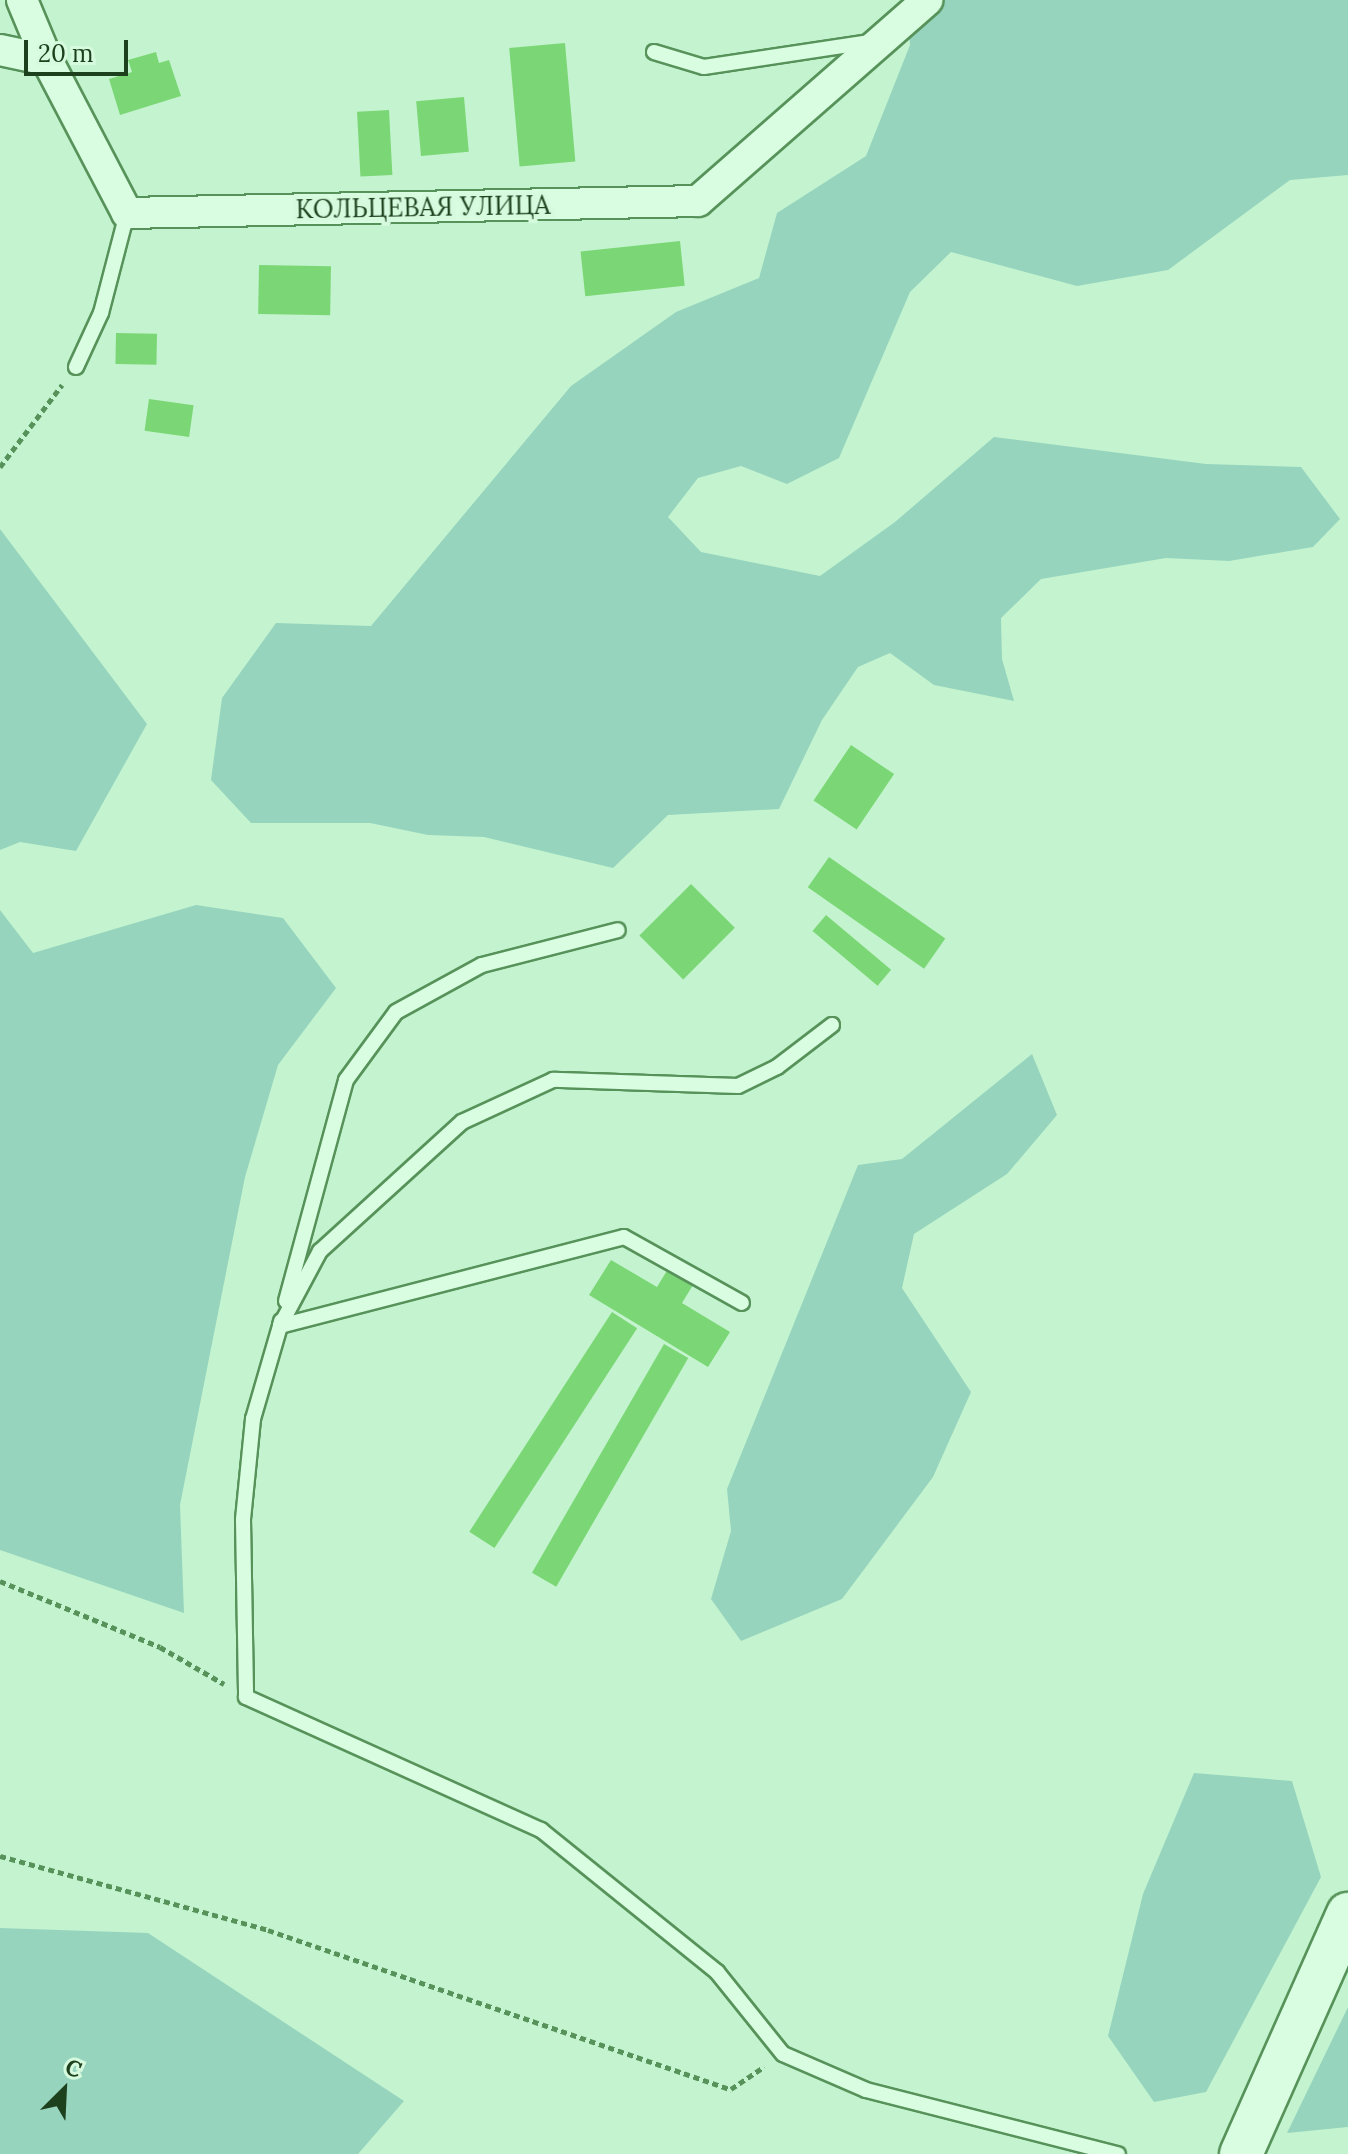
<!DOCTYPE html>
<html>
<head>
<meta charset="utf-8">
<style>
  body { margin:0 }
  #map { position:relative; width:1348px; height:2154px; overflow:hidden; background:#c4f4cf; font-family:Lora,serif }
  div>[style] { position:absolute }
  .green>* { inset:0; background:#96d4be }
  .building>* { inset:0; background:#7bd775; transform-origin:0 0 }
  .path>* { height:5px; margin-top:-2.5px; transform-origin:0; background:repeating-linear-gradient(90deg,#57925a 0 6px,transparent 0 10px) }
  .roads { filter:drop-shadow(2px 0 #57925a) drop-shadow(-2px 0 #57925a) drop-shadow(0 2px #57925a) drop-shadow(0 -2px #57925a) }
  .lane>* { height:14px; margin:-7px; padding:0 7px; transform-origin:7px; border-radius:7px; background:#d9fde1 }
  .street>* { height:30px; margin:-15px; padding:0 15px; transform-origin:15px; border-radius:15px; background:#d9fde1 }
  .secondary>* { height:42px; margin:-21px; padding:0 21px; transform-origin:21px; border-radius:21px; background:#d9fde1 }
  span { translate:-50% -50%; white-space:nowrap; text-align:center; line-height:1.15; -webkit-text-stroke:8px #d5fade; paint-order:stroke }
  .street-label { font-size:26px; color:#1d401d }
  .north { position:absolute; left:24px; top:2050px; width:80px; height:80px; -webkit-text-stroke:6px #d5fade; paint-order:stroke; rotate:24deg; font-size:22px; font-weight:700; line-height:32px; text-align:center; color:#1d401d }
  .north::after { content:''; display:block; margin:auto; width:28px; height:36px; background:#1d401d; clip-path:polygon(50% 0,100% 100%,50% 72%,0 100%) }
  .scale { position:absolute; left:24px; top:40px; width:104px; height:36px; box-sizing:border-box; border:4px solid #1d401d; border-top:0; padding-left:10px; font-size:24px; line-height:28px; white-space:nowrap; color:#1d401d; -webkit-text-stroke:6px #d5fade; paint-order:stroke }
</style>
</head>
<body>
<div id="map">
  <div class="green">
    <div style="clip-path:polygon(907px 0,1348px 0,1348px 175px,1290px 180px,1168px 270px,1077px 286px,951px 252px,910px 292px,839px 458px,787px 484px,741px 466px,698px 478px,668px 517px,701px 552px,820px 576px,895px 522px,994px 437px,1206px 464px,1301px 467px,1340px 519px,1313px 547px,1229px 561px,1166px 558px,1041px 579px,1001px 618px,1002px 659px,1014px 701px,934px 685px,890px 653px,858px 667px,822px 720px,779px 809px,668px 815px,613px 868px,484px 837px,428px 835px,370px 823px,251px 823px,211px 780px,222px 698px,276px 623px,371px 626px,571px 386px,676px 312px,759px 278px,777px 213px,866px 156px,910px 45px)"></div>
    <div style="clip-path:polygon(0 529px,147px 724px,76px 851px,20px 842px,0 850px)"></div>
    <div style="clip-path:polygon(196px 905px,283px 918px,336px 988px,278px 1065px,245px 1177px,180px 1505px,184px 1613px,0 1550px,0 910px,33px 953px)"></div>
    <div style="clip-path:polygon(1032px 1054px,1057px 1115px,1007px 1174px,914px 1234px,902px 1288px,971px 1392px,933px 1477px,842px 1599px,741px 1641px,711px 1599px,731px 1531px,727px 1489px,858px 1165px,902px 1159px)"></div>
    <div style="clip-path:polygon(1194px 1773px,1292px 1781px,1321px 1877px,1206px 2092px,1154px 2102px,1108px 2036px,1143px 1894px)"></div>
    <div style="clip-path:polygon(0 1928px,148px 1933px,404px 2101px,358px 2154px,0 2154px)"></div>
    <div style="clip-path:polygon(1348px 2007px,1348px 2127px,1287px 2133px)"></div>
  </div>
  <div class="building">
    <div style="left:565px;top:43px;width:119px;height:56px;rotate:85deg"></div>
    <div style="clip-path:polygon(156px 52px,159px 63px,169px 60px,181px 96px,120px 115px,109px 79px,132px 72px,128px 60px)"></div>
    <div style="left:464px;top:97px;width:55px;height:48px;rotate:85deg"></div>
    <div style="left:389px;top:110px;width:65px;height:32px;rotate:87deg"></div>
    <div style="left:680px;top:241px;width:45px;height:100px;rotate:84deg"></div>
    <div style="left:259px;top:265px;width:72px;height:49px;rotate:1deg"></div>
    <div style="left:116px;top:333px;width:41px;height:31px;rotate:1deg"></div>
    <div style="left:149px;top:399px;width:45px;height:32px;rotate:8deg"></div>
    <div style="left:851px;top:745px;width:52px;height:67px;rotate:34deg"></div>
    <div style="left:829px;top:857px;width:142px;height:37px;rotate:35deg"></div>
    <div style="left:691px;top:884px;width:62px;height:73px;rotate:45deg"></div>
    <div style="left:826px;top:915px;width:85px;height:21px;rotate:40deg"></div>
    <div style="clip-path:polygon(611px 1260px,657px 1287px,668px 1269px,693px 1285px,682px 1303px,730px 1332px,708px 1367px,589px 1295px)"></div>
    <div style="left:612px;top:1312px;width:30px;height:262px;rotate:33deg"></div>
    <div style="left:664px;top:1344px;width:28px;height:264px;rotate:30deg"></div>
  </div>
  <div class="path">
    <div style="left:0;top:467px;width:103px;rotate:-52.9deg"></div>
    <div style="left:0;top:1581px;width:173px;rotate:22.4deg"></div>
    <div style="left:160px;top:1647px;width:74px;rotate:30deg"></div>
    <div style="left:0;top:1856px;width:278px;rotate:15.4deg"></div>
    <div style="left:268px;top:1930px;width:490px;rotate:19deg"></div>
    <div style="left:731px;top:2089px;width:40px;rotate:-34deg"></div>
  </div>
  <div class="roads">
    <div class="lane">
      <div style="left:654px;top:52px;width:52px;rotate:16.7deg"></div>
      <div style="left:704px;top:67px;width:168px;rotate:-8.6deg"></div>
      <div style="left:76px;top:367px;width:60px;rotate:-65.2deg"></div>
      <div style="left:101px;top:313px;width:103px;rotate:-75.4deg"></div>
      <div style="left:832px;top:1025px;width:69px;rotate:142.6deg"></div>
      <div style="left:777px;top:1067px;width:43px;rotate:154deg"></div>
      <div style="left:738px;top:1086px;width:185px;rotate:-178.1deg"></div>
      <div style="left:553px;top:1080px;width:100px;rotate:155.2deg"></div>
      <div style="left:462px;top:1122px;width:192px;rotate:137.7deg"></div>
      <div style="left:320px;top:1251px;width:85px;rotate:118.1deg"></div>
      <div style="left:280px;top:1326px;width:97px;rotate:106.2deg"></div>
      <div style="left:253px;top:1419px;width:101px;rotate:95.7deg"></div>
      <div style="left:243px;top:1520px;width:177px;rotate:89deg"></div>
      <div style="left:246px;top:1697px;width:324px;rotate:24.3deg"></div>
      <div style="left:541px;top:1830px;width:226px;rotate:38.9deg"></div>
      <div style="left:717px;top:1972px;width:105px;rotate:51.2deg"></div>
      <div style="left:783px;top:2054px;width:90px;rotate:23.4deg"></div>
      <div style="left:866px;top:2090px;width:260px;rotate:14.3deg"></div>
      <div style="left:286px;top:1301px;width:229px;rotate:-74.8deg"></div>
      <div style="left:346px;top:1080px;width:84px;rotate:-53.7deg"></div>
      <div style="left:396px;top:1012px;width:98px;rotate:-28.7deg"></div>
      <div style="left:482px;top:965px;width:140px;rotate:-14.4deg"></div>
      <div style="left:281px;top:1321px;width:5px;rotate:101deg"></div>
      <div style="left:280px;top:1326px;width:355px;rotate:-14.5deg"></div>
      <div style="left:624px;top:1237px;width:135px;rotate:29.2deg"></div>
    </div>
    <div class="street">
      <div style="left:22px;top:0;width:65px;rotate:67.4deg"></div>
      <div style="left:0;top:50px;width:48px;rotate:12deg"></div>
      <div style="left:47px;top:60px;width:173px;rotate:62.4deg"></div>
      <div style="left:127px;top:213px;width:571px;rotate:-1.2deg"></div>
      <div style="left:698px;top:201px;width:305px;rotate:-41.2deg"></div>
    </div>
    <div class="secondary">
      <div style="left:1241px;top:2154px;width:263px;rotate:-66deg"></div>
    </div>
  </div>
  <div class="street-label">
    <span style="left:423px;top:207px;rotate:-1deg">КОЛЬЦЕВАЯ УЛИЦА</span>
  </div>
  <div class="north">С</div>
  <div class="scale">20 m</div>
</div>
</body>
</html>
